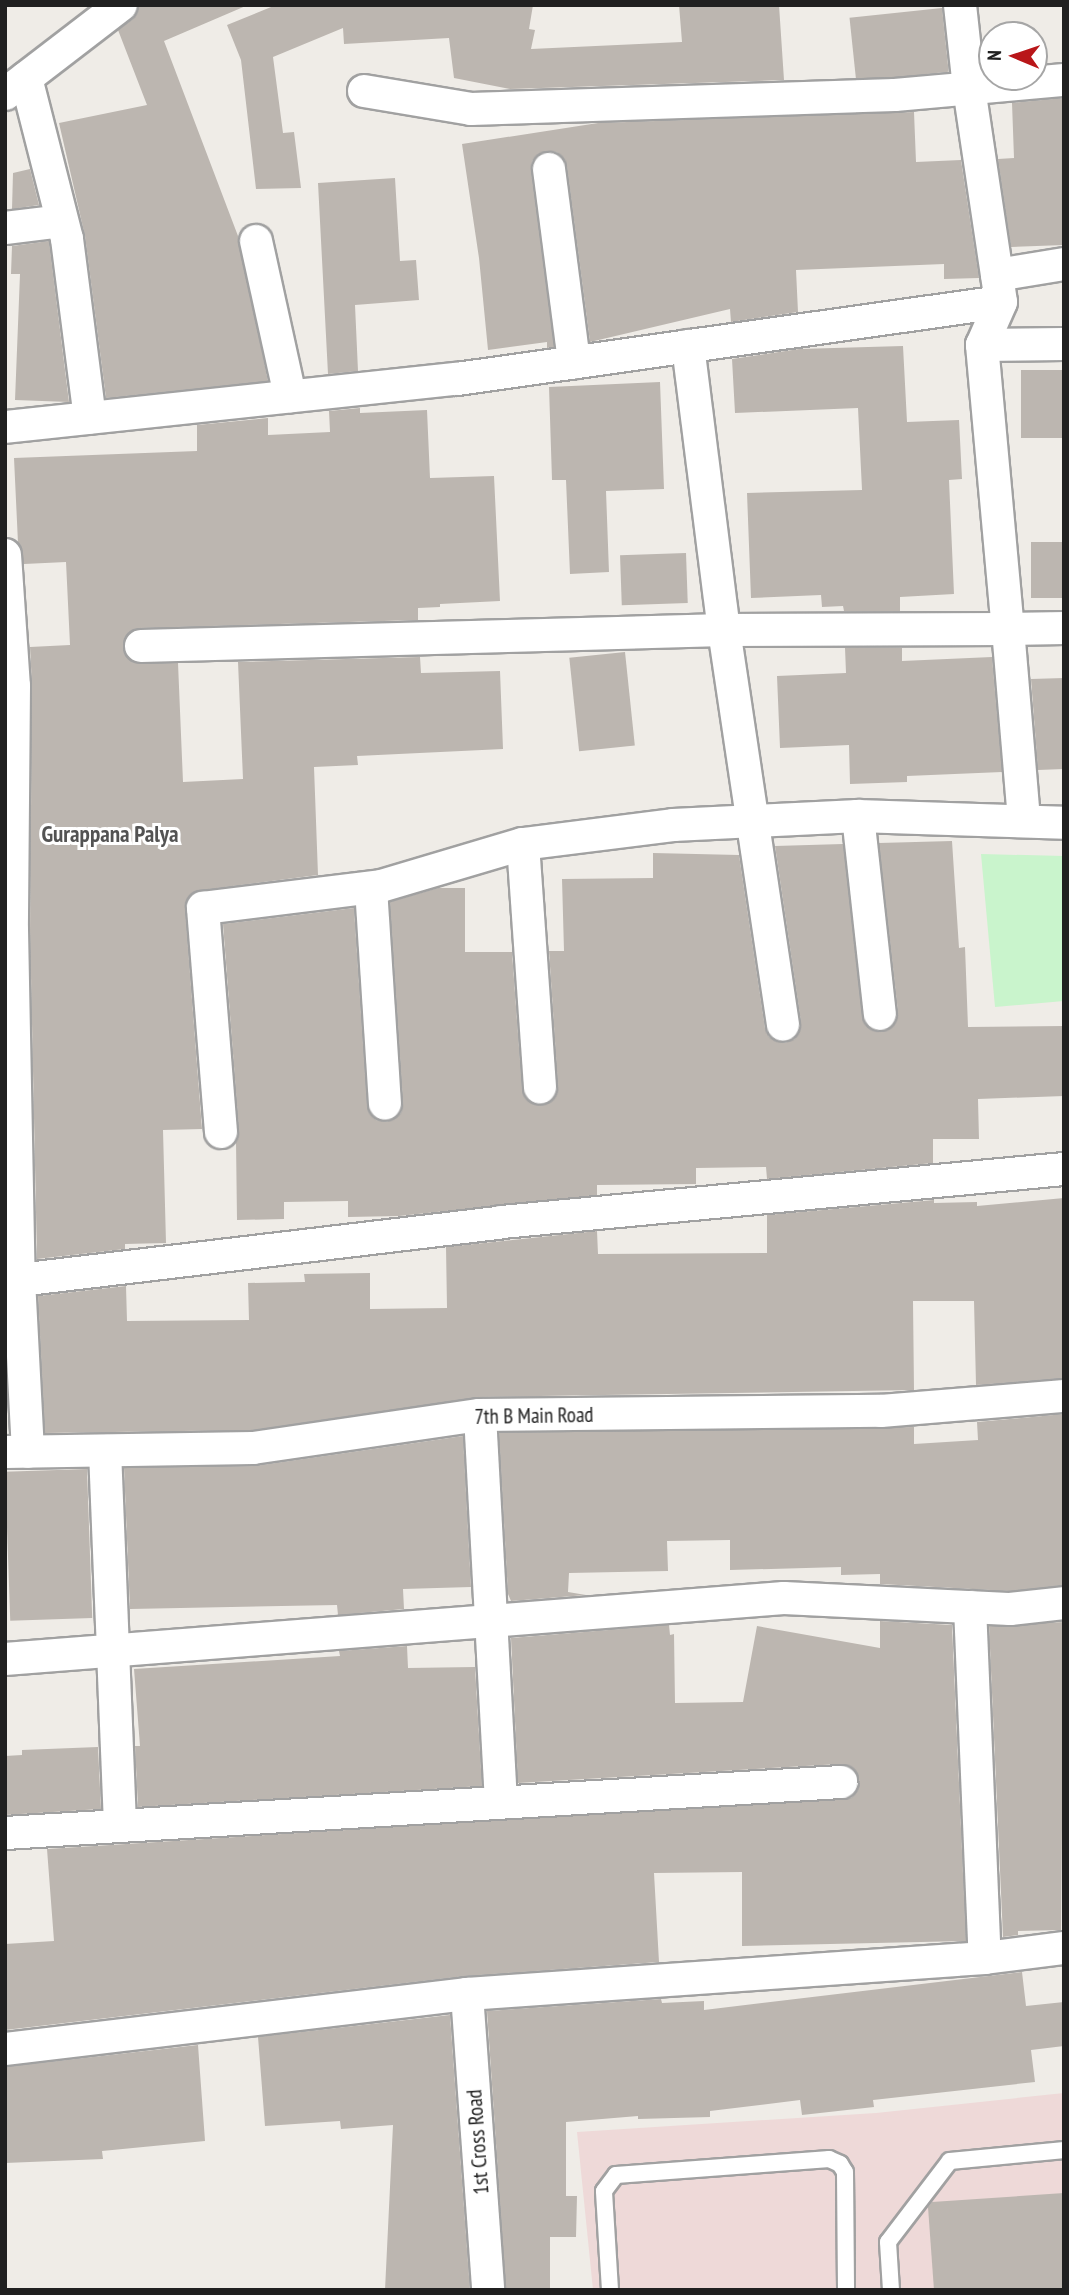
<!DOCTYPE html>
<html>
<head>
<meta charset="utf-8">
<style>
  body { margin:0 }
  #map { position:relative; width:1069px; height:2295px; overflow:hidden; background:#efece7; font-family:"PT Sans Narrow",sans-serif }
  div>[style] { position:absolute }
  .commercial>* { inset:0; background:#eed9d8 }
  .park>* { inset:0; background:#c9f4cc }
  .building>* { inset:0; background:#bcb6b0; transform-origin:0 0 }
  .roads { filter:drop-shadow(2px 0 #a1a1a1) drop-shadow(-2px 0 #a1a1a1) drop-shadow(0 2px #a1a1a1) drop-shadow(0 -2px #a1a1a1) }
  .lane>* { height:16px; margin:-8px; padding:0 8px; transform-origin:8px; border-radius:8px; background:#fff }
  .street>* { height:32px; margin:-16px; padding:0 16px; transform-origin:16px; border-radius:16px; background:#fff }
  span { translate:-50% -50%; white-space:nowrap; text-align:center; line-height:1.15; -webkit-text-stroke:6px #fff; paint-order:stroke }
  .street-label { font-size:21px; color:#202020 }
  .neighbourhood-label { font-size:23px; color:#535353; font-weight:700 }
  .frame { position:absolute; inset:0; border:7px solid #202020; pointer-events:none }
  .north { position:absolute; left:978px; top:21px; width:70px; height:70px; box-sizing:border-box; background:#fff; border:2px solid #a6a6a6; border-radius:50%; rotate:272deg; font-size:19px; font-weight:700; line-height:28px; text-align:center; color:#202020 }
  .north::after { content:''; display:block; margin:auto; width:24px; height:32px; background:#b91619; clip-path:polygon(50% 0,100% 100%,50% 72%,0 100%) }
</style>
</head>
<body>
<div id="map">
  <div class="commercial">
    <div style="clip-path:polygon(1064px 2093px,1064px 2290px,593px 2290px,577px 2132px,876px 2113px)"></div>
  </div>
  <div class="park">
    <div style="clip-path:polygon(981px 854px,1064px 856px,1064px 1001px,995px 1007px)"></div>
  </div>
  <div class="building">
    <div style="clip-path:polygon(139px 5px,248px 5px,164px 41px,238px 236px,268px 381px,106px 398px,85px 236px,59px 123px,147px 105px,118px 30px,133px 19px)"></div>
    <div style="clip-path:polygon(276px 5px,533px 5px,529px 29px,535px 30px,531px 49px,682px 42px,679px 5px,779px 5px,784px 80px,510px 89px,454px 78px,449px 38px,344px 44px,343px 28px,273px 57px,283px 133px,294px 132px,301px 188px,256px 189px,241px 60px,227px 25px)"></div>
    <div style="left:942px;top:8px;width:64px;height:93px;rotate:84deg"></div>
    <div style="clip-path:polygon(1064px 98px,1064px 245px,1011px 247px,998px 159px,1014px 158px,1012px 103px)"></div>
    <div style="clip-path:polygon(914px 112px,916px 162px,961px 160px,979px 278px,944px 279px,944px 264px,796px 270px,798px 312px,731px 322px,730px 309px,590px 342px,567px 167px,557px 152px,546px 151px,532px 161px,531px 171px,554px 347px,547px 348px,547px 342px,488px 350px,479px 258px,462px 144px,598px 123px)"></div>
    <div style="clip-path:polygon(30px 169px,39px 205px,12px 209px,13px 173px)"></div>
    <div style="clip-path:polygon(395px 178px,400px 261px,416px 260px,419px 300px,355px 305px,358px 371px,328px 374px,318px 183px)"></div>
    <div style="clip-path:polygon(49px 241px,69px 402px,15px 400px,20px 274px,11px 274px,12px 246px)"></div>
    <div style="clip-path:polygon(903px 346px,907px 422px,959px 420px,962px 479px,949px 480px,954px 594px,900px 597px,900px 611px,844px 611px,843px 606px,822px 607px,821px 595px,751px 598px,747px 493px,862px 490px,858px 408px,735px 413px,732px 359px,799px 349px)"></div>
    <div style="left:1064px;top:370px;width:68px;height:43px;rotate:90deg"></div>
    <div style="clip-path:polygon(660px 382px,664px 489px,606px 491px,609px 572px,570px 574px,566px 480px,552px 480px,549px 387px)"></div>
    <div style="clip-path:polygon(360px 408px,360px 413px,427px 410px,430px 478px,494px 476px,500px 601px,440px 604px,440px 607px,418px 608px,418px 620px,140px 628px,125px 637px,123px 646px,125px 655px,132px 662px,141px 664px,178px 663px,183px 782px,243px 779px,238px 662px,420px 657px,421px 673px,500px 671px,503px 749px,357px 756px,358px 765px,314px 767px,318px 875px,201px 890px,192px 894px,185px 909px,202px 1129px,163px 1130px,166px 1243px,125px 1244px,125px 1249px,37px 1259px,30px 930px,32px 686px,30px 647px,70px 645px,66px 562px,24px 564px,18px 543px,14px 458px,197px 451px,197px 425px,268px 418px,268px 435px,330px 432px,329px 411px)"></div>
    <div style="left:1064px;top:542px;width:56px;height:33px;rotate:90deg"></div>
    <div style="left:686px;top:553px;width:50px;height:66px;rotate:88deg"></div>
    <div style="clip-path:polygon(845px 648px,902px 648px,902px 661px,992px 657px,1002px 772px,907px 776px,907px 782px,850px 784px,849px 745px,780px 748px,777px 676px,846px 673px)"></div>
    <div style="left:625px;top:652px;width:94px;height:56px;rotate:84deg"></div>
    <div style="clip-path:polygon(1064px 678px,1064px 769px,1038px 770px,1031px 679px)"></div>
    <div style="clip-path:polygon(952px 841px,959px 948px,965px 947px,968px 1027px,1064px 1026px,1064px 1096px,978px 1099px,979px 1139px,933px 1139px,933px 1163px,767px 1179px,766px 1167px,696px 1168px,696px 1184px,597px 1185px,597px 1195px,399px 1216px,348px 1217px,348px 1201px,284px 1202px,284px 1219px,237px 1220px,236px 1142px,239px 1131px,223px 924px,354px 908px,367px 1105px,376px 1120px,387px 1122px,401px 1113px,403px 1103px,390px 902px,438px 888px,465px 888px,465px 952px,512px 952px,522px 1088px,531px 1103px,542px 1105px,551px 1102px,558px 1086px,549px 951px,564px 951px,562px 879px,653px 878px,653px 853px,739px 855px,765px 1028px,769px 1037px,785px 1043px,795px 1039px,801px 1022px,775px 846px,843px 844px,862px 1016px,866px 1025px,881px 1032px,891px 1028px,898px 1012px,879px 843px)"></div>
    <div style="clip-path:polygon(1064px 1198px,1064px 1378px,976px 1385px,974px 1301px,913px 1301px,914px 1390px,480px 1397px,252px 1430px,45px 1433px,38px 1296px,126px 1286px,127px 1321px,249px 1320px,248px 1283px,305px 1282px,304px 1274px,370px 1273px,370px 1309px,447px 1308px,446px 1247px,597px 1231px,598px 1254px,767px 1253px,767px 1215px,934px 1200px,934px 1203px,977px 1202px,977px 1206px)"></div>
    <div style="clip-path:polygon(1064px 1414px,1064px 1585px,1009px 1591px,880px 1584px,880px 1574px,841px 1575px,841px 1567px,730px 1570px,730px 1540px,667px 1541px,668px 1571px,569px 1573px,568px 1592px,586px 1595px,511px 1601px,508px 1594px,499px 1433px,914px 1427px,914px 1444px,978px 1440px,977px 1422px)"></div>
    <div style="clip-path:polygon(463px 1436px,471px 1587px,403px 1589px,404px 1609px,338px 1615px,337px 1605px,130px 1609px,124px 1468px,255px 1466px)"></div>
    <div style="left:87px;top:1469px;width:149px;height:82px;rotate:88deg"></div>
    <div style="clip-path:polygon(880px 1621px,952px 1625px,966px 1941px,742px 1946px,742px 1872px,654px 1873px,659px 1962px,465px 1976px,5px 2030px,5px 1944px,54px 1941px,47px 1849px,851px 1798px,858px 1790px,859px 1780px,850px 1766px,840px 1764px,518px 1783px,511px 1638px,669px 1625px,670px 1635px,674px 1634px,675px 1703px,743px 1702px,757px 1626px,880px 1648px)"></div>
    <div style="clip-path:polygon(1064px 1622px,1061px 1930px,1018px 1931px,1018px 1935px,1003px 1937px,989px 1626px)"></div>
    <div style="clip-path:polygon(407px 1646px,408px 1668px,475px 1667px,482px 1786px,138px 1807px,135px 1746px,140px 1746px,134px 1669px,340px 1656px,339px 1651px)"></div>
    <div style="clip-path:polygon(98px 1747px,101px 1809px,5px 1815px,5px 1756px,22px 1755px,22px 1750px)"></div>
    <div style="clip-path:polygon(1022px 1972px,1026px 2006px,1064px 2002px,1064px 2046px,1031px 2050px,1035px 2082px,873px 2100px,874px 2107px,802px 2115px,800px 2100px,710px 2111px,710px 2117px,638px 2119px,638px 2116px,566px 2122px,566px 2196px,577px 2196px,576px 2237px,550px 2237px,550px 2290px,506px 2290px,487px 2011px,661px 1999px,662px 2003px,704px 2001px,704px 2010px)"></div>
    <div style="clip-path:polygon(450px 2015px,470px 2290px,385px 2290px,393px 2125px,341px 2129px,340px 2121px,265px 2126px,258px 2037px)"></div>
    <div style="clip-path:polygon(198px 2045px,205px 2141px,102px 2151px,103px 2159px,5px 2163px,5px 2067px)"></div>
    <div style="clip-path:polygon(1064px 2193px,1064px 2290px,934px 2290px,928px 2207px,932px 2202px)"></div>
  </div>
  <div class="roads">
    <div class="lane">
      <div style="left:610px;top:2290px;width:99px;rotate:-93.5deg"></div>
      <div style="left:604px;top:2191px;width:20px;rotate:-53deg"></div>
      <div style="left:616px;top:2175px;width:214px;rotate:-4.3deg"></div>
      <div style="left:829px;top:2159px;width:12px;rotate:24deg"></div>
      <div style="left:840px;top:2164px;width:9px;rotate:58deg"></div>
      <div style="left:845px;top:2172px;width:118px;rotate:89.5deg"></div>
      <div style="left:891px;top:2290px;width:48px;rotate:-93.6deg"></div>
      <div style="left:888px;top:2242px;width:102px;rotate:-52.6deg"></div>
      <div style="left:950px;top:2161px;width:115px;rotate:-5.5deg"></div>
    </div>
    <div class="street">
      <div style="left:960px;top:5px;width:83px;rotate:83.8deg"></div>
      <div style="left:969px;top:88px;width:216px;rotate:81.5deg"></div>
      <div style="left:1001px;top:302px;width:47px;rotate:113.8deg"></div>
      <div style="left:982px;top:345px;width:285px;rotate:84.8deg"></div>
      <div style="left:1008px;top:629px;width:56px;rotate:-1deg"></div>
      <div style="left:26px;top:78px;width:166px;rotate:75.7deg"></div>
      <div style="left:67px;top:239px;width:180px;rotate:82.7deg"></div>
      <div style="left:364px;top:91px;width:109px;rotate:9.5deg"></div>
      <div style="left:471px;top:109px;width:424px;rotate:-1.9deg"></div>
      <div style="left:895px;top:95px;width:170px;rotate:-5.1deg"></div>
      <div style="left:5px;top:94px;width:146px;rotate:-37.5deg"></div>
      <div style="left:549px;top:169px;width:195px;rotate:82.6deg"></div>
      <div style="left:5px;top:228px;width:57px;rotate:-7deg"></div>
      <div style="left:256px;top:241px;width:159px;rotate:77.6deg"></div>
      <div style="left:997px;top:275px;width:68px;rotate:-9.3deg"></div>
      <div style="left:982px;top:345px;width:82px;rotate:-0.7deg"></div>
      <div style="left:688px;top:346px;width:286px;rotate:82.8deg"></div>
      <div style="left:724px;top:630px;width:399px;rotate:81.5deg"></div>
      <div style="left:5px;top:427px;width:455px;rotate:-6.1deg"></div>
      <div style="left:457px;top:379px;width:549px;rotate:-8.06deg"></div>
      <div style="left:5px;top:555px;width:131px;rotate:86.1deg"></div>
      <div style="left:14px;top:686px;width:244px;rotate:90.5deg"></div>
      <div style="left:12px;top:930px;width:350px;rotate:88.9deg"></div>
      <div style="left:19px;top:1280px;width:172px;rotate:87deg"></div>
      <div style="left:141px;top:646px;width:583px;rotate:-1.57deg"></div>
      <div style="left:724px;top:630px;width:284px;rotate:-0.2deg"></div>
      <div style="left:1008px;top:629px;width:192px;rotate:85.2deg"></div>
      <div style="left:858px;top:816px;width:199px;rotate:83.7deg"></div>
      <div style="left:523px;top:844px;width:244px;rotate:86deg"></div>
      <div style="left:371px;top:888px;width:216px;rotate:86.3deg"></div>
      <div style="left:221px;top:1132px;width:225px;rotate:-94.6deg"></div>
      <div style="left:203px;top:908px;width:179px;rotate:-7deg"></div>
      <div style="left:381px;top:886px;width:148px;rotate:-16.5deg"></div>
      <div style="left:523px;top:844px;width:151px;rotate:-7.2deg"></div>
      <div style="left:673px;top:825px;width:185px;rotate:-2.8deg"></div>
      <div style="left:858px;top:816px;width:206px;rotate:1.9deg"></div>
      <div style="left:19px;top:1280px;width:486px;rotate:-6.8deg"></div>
      <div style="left:502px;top:1222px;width:564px;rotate:-5.39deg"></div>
      <div style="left:480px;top:1415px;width:387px;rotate:86.9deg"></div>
      <div style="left:105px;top:1451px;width:375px;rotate:87.7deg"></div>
      <div style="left:5px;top:1452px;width:248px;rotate:-0.9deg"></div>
      <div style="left:253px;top:1448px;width:229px;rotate:-8.3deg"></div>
      <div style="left:480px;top:1415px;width:401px;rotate:-0.6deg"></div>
      <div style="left:881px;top:1411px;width:184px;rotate:-4.7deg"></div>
      <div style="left:970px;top:1607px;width:351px;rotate:87.6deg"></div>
      <div style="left:5px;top:1659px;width:781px;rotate:-4.48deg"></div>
      <div style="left:784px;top:1598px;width:226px;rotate:2.8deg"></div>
      <div style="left:1010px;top:1609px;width:54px;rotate:-6.3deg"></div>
      <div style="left:5px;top:1833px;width:838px;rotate:-3.49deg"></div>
      <div style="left:467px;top:1994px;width:297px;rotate:85.9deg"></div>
      <div style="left:5px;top:2049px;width:465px;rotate:-6.8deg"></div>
      <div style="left:467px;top:1994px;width:519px;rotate:-3.98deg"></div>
      <div style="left:985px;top:1958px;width:80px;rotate:-7.2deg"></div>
    </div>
  </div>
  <div class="street-label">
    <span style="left:534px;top:1416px;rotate:-1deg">7th B Main Road</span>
    <span style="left:478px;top:2142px;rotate:-94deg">1st Cross Road</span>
  </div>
  <div class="neighbourhood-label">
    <span style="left:110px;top:834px">Gurappana Palya</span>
  </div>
  <div class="frame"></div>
  <div class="north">N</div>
</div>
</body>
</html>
